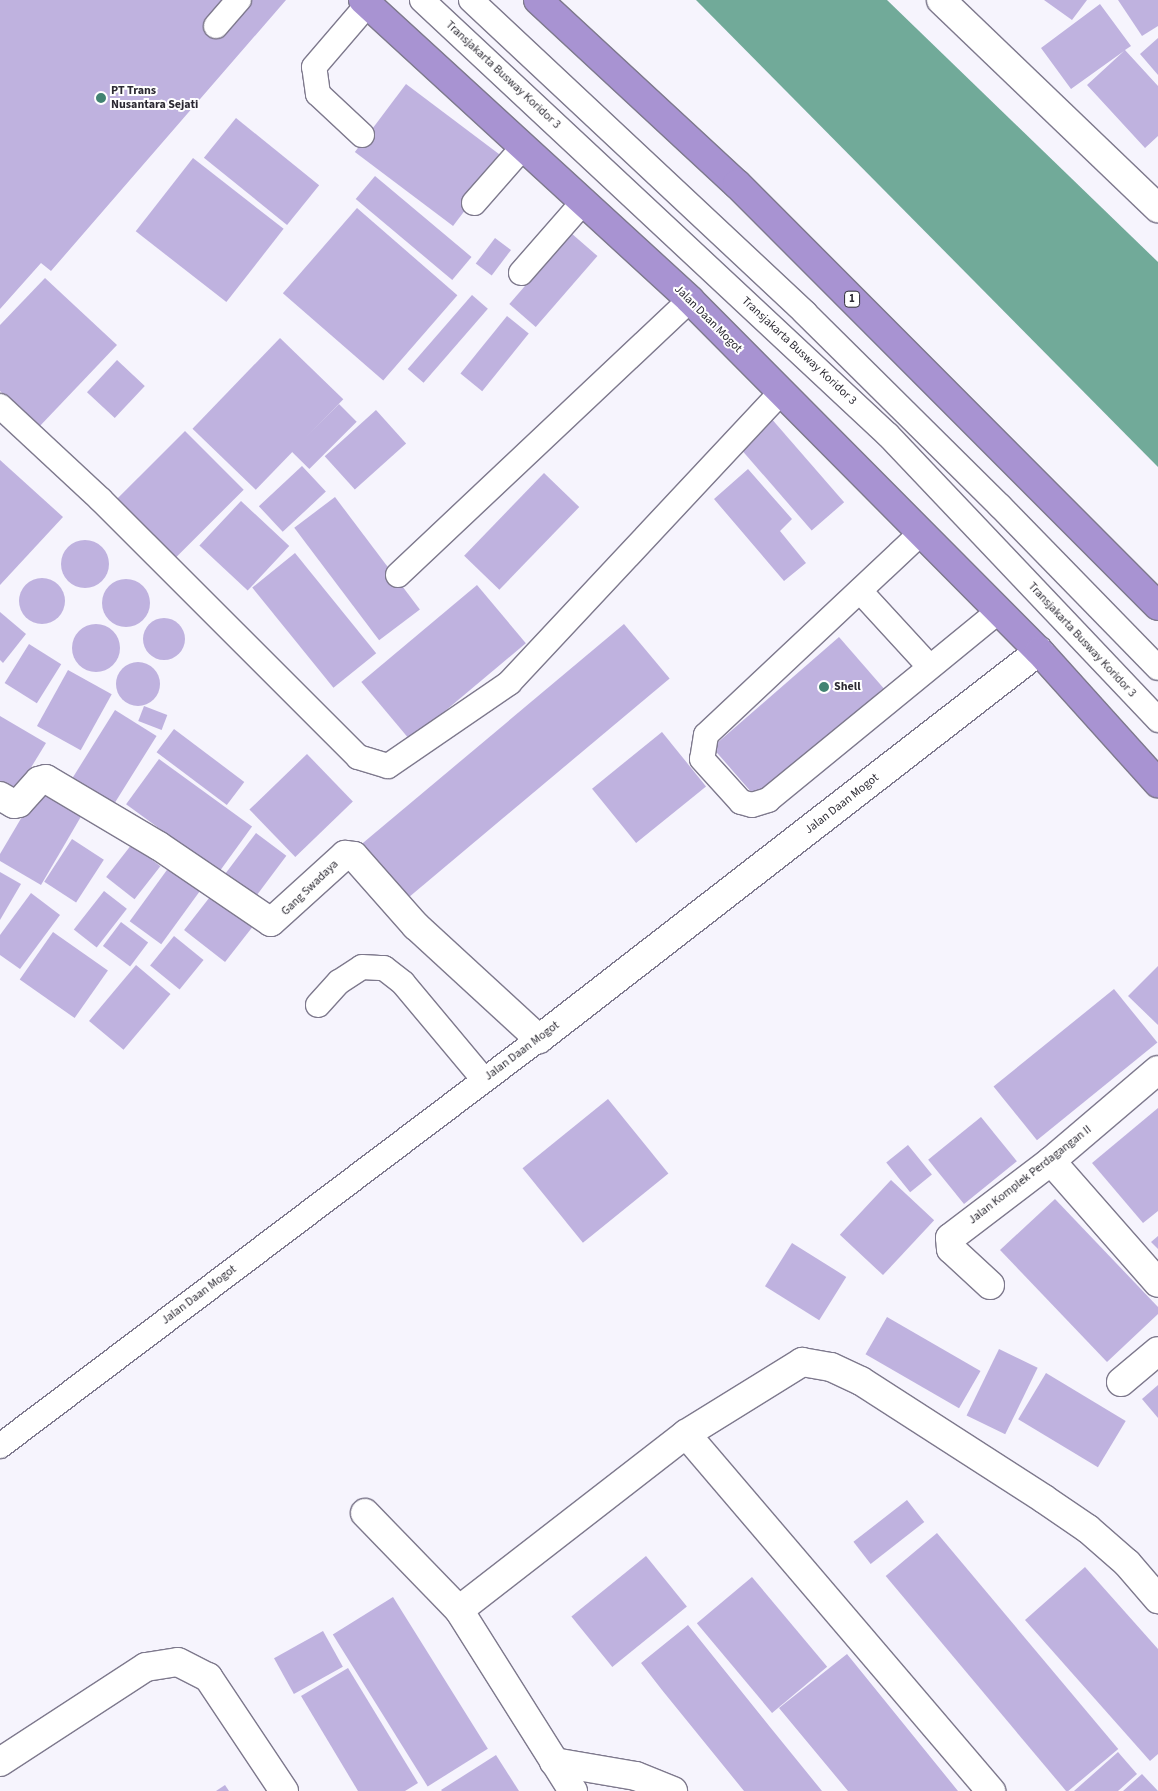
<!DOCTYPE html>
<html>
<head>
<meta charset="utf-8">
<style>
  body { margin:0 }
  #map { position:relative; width:1158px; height:1791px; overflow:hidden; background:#f6f4fd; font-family:"Source Sans 3",sans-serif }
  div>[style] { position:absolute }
  .water>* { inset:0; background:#71aa99 }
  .building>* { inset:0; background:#bfb2df; transform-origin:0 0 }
  .round { border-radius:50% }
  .roads { filter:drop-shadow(1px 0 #7e798d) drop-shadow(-1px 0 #7e798d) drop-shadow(0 1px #7e798d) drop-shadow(0 -1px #7e798d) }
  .service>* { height:24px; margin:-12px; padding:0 12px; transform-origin:12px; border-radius:12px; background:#fff }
  .minor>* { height:28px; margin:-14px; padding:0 14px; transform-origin:14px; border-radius:14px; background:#fff }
  .trunk>* { height:28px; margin:-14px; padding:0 14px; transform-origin:14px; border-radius:14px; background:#a893d2 }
  .dots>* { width:14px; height:14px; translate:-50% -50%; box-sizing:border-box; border:2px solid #fff; border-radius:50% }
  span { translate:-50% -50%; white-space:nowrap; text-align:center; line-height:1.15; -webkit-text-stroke:4px #fff; paint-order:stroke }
  .shield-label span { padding:1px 4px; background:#fff; border:1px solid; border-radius:4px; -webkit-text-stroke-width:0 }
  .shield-label { font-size:11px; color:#2c2a33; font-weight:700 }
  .street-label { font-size:12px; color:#2c2a33 }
  .poi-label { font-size:12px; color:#2c2a33; font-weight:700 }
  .left { translate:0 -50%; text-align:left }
</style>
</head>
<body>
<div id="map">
  <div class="water">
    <div style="clip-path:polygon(696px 0,887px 0,1158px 262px,1158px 467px)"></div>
  </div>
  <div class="building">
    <div style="clip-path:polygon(0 0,286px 0,51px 271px,41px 263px,0 309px)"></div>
    <div style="clip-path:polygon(1044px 0,1087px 0,1072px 20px)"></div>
    <div style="clip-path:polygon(1118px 0,1158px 0,1158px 26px,1142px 36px)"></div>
    <div style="clip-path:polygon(1100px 4px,1131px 46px,1125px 50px,1158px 86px,1158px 136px,1145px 148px,1087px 85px,1124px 51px,1071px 89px,1041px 48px)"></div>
    <div style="clip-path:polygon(1158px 38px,1158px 75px,1140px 54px)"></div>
    <div style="left:406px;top:84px;width:123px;height:85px;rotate:37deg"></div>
    <div style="left:236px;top:118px;width:107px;height:51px;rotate:39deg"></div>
    <div style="left:193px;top:158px;width:115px;height:93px;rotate:38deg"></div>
    <div style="left:375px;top:176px;width:126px;height:30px;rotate:40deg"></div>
    <div style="left:357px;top:208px;width:133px;height:113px;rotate:41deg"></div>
    <div style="left:571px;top:233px;width:35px;height:94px;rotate:41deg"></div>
    <div style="left:495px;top:238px;width:20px;height:32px;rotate:37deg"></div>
    <div style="clip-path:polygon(45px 278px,117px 345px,38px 428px,0 391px,0 325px)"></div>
    <div style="left:472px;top:295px;width:21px;height:98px;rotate:41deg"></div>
    <div style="left:507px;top:316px;width:28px;height:74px;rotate:39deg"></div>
    <div style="left:280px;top:338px;width:88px;height:126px;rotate:44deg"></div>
    <div style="left:117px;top:360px;width:38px;height:44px;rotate:43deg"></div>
    <div style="left:339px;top:404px;width:25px;height:67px;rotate:45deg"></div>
    <div style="left:376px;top:410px;width:45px;height:69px;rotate:48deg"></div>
    <div style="left:770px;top:417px;width:113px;height:43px;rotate:49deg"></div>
    <div style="left:185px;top:431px;width:83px;height:98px;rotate:45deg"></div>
    <div style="clip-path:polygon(0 460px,63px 517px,0 585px)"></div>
    <div style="left:302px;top:466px;width:35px;height:59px;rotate:47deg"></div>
    <div style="clip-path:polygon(748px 469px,792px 519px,780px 531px,806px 563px,784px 581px,714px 499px)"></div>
    <div style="left:544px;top:473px;width:49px;height:115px;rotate:44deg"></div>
    <div style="left:335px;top:497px;width:141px;height:51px;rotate:53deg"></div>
    <div style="left:241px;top:501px;width:66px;height:61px;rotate:43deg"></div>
    <div class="round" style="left:61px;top:540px;width:48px;height:48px"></div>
    <div style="left:295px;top:553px;width:129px;height:55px;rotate:51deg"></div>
    <div class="round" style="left:19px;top:578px;width:46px;height:46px"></div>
    <div class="round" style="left:102px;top:579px;width:48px;height:48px"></div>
    <div style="left:477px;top:585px;width:76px;height:151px;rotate:50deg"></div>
    <div style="clip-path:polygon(0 612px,26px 634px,3px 663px,0 660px)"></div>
    <div class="round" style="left:143px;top:618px;width:42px;height:42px"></div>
    <div style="left:624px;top:624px;width:71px;height:349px;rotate:50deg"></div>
    <div class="round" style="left:72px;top:624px;width:48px;height:48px"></div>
    <div style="left:839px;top:637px;width:68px;height:168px;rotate:49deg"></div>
    <div style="left:29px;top:644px;width:38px;height:46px;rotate:32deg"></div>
    <div class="round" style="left:116px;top:662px;width:44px;height:44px"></div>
    <div style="left:68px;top:670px;width:50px;height:64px;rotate:29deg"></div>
    <div style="left:144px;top:706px;width:25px;height:16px;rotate:21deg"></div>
    <div style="left:115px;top:710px;width:49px;height:84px;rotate:32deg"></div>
    <div style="clip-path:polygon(0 716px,46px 743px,13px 797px,0 788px)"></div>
    <div style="left:174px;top:729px;width:88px;height:29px;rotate:37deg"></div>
    <div style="left:662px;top:732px;width:70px;height:90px;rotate:51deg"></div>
    <div style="left:307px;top:754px;width:66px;height:80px;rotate:46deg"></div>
    <div style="left:159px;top:759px;width:115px;height:56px;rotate:36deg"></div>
    <div style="clip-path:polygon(42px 783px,86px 808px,41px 885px,0 861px,0 854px)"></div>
    <div style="left:256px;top:833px;width:38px;height:52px;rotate:37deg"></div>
    <div style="left:72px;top:839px;width:38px;height:51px;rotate:33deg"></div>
    <div style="left:132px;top:844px;width:36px;height:42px;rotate:38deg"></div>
    <div style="left:172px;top:863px;width:39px;height:72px;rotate:36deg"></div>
    <div style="clip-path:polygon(0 872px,21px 884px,0 920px)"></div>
    <div style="left:104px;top:891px;width:29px;height:49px;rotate:38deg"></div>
    <div style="clip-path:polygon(31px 893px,60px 915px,20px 969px,0 955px,0 935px)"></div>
    <div style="left:213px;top:893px;width:52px;height:47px;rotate:38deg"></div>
    <div style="left:121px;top:922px;width:34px;height:30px;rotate:37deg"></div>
    <div style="left:53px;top:932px;width:67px;height:58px;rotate:35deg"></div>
    <div style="left:174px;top:936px;width:38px;height:38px;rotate:39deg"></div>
    <div style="left:136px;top:965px;width:45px;height:73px;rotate:40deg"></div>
    <div style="clip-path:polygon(1158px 966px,1158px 1025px,1128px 996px)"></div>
    <div style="left:1114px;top:989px;width:69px;height:155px;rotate:51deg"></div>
    <div style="left:608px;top:1099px;width:96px;height:110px;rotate:51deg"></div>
    <div style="clip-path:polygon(1158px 1108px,1158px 1211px,1143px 1223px,1092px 1163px)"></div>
    <div style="left:981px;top:1117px;width:57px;height:68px;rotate:51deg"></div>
    <div style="left:908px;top:1145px;width:38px;height:28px;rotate:51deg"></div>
    <div style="left:891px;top:1180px;width:59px;height:75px;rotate:43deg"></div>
    <div style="clip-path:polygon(1055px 1199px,1158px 1307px,1158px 1314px,1107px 1362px,1000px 1250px)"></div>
    <div style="clip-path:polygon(1158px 1236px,1158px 1249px,1151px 1242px)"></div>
    <div style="left:792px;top:1243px;width:64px;height:51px;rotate:32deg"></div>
    <div style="left:887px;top:1317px;width:108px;height:43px;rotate:30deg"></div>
    <div style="left:999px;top:1349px;width:43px;height:74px;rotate:26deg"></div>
    <div style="left:1046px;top:1373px;width:93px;height:54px;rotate:31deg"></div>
    <div style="clip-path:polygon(1158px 1385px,1158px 1418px,1142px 1399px)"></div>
    <div style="left:907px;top:1500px;width:28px;height:68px;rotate:52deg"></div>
    <div style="left:937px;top:1533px;width:282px;height:67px;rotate:50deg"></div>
    <div style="left:646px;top:1556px;width:65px;height:96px;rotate:51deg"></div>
    <div style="clip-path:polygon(1085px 1567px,1158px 1649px,1158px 1754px,1150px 1761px,1025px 1620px)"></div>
    <div style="left:752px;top:1577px;width:117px;height:72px;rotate:50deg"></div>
    <div style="left:393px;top:1597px;width:179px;height:71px;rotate:58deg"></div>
    <div style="clip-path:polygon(688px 1625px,770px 1727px,822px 1791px,744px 1791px,662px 1690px,641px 1663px)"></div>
    <div style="left:323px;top:1631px;width:41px;height:56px;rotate:61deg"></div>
    <div style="clip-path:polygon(847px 1654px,928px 1754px,958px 1791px,848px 1791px,779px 1708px)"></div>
    <div style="clip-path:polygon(348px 1668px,418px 1783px,405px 1791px,358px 1791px,301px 1696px)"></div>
    <div style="clip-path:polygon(1118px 1752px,1137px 1774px,1118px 1791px,1074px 1791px)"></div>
    <div style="clip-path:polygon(496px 1755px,519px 1791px,442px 1791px,441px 1790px)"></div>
    <div style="clip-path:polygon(1142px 1774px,1158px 1791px,1123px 1791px)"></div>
    <div style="clip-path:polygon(225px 1785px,229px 1791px,216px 1791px)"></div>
  </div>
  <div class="roads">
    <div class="service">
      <div style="left:422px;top:0;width:637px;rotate:43.03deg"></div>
      <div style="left:888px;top:435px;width:393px;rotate:46.5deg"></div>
      <div style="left:471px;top:0;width:458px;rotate:43.1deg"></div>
      <div style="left:805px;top:313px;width:274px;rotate:44.7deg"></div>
      <div style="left:1000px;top:506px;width:226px;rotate:45.7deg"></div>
      <div style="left:216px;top:26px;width:35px;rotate:-49deg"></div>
      <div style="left:362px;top:135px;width:60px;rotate:-137deg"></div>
      <div style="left:318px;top:94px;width:27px;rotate:-98deg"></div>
      <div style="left:314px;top:67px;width:83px;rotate:-49.4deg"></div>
      <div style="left:474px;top:203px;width:76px;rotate:-48.7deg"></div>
      <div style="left:521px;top:273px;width:96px;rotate:-48.8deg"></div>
      <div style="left:0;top:406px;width:137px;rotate:42.9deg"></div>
      <div style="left:100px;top:499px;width:365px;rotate:45deg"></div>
      <div style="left:358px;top:757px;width:31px;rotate:17deg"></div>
      <div style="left:388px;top:766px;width:147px;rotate:-34.4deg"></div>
      <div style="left:509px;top:683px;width:398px;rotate:-46.9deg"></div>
      <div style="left:922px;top:532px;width:296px;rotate:136.8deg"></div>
      <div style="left:706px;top:735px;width:24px;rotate:99deg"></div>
      <div style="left:702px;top:759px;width:58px;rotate:47.8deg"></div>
      <div style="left:741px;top:802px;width:11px;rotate:15deg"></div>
      <div style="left:752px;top:805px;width:17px;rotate:-17deg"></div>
      <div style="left:768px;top:800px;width:298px;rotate:-39.3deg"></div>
      <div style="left:398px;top:575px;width:401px;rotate:-43.3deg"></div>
      <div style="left:860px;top:591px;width:102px;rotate:47.4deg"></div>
      <div style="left:318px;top:1005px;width:31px;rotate:-48deg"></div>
      <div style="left:339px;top:982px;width:27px;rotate:-33deg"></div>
      <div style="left:362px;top:967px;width:22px;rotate:3deg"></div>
      <div style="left:384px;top:968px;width:24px;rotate:38deg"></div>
      <div style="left:403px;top:983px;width:126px;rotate:50.1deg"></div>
      <div style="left:0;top:1446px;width:675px;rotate:-37.06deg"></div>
    </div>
    <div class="minor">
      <div style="left:941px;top:0;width:301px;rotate:43.8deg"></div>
      <div style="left:0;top:796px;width:16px;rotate:30deg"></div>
      <div style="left:14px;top:804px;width:5px;rotate:-11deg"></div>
      <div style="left:19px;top:803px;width:30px;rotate:-48deg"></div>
      <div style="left:39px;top:781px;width:7px;rotate:-16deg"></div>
      <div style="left:46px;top:779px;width:131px;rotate:30.7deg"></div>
      <div style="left:159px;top:846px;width:135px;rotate:34.2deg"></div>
      <div style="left:271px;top:922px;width:100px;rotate:-42.2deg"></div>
      <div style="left:345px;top:855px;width:9px;rotate:6deg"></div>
      <div style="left:354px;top:856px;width:94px;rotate:48.5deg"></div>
      <div style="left:416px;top:926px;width:167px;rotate:42.6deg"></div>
      <div style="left:539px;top:1039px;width:633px;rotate:-37.81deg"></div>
      <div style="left:1051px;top:1161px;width:162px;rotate:48.7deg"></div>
      <div style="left:990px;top:1285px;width:53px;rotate:-137.3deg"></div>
      <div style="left:951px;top:1249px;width:11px;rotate:-95deg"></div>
      <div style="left:950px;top:1238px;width:127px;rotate:-37.3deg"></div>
      <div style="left:1051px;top:1161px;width:140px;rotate:-40.4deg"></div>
      <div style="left:1121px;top:1382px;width:48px;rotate:-40deg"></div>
      <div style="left:686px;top:1434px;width:470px;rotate:49.5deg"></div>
      <div style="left:365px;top:1513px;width:135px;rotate:45.9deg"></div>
      <div style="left:459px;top:1610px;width:214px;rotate:57.8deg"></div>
      <div style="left:459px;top:1610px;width:287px;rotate:-37.8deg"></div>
      <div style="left:686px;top:1434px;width:137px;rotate:-31.8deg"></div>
      <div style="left:802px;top:1362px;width:29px;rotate:10deg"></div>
      <div style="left:831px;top:1367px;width:33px;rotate:25deg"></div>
      <div style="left:861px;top:1381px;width:218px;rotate:32.8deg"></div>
      <div style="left:1044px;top:1499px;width:53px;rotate:34.3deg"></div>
      <div style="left:1088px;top:1529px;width:52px;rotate:41.1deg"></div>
      <div style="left:1127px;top:1563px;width:48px;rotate:49.3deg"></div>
      <div style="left:0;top:1762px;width:174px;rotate:-33.1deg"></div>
      <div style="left:146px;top:1667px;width:32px;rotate:-9deg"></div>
      <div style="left:178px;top:1662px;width:34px;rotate:27deg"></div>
      <div style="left:208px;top:1677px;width:137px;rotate:56.3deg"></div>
      <div style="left:554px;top:1762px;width:83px;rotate:9.7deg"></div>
      <div style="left:636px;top:1776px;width:40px;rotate:22deg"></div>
    </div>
    <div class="trunk">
      <div style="left:363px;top:0;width:444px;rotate:42.5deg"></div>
      <div style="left:690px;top:300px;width:495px;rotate:45.2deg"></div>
      <div style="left:1039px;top:651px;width:178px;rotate:48deg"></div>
      <div style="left:538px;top:0;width:271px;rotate:42.8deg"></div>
      <div style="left:737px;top:184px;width:596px;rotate:45.07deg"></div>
    </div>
  </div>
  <div class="dots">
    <div style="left:101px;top:98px;background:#428372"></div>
    <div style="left:824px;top:687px;background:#428372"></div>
  </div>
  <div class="shield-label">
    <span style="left:852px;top:299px">1</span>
  </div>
  <div class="street-label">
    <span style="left:503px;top:75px;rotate:43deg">Transjakarta Busway Koridor 3</span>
    <span style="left:708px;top:319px;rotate:45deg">Jalan Daan Mogot</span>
    <span style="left:799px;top:351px;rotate:43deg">Transjakarta Busway Koridor 3</span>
    <span style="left:1082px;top:640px;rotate:47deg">Transjakarta Busway Koridor 3</span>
    <span style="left:842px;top:804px;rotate:-38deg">Jalan Daan Mogot</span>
    <span style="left:310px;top:888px;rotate:-44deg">Gang Swadaya</span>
    <span style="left:522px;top:1051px;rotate:-37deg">Jalan Daan Mogot</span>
    <span style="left:1030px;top:1175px;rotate:-38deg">Jalan Komplek Perdagangan II</span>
    <span style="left:199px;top:1295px;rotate:-37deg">Jalan Daan Mogot</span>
  </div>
  <div class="poi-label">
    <span class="left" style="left:111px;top:98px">PT Trans<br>Nusantara Sejati</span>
    <span class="left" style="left:834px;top:687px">Shell</span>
  </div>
</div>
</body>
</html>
